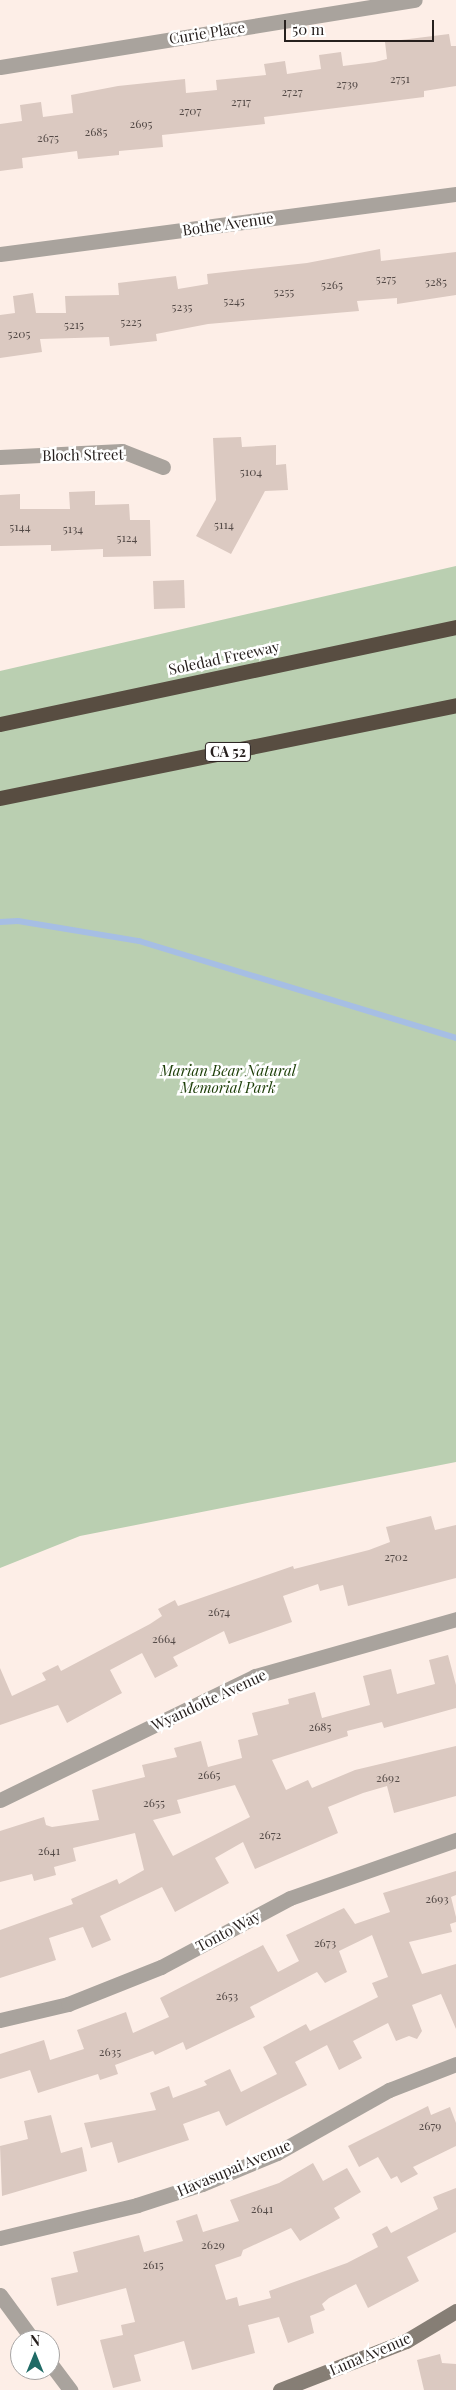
<!DOCTYPE html>
<html>
<head>
<meta charset="utf-8">
<style>
  body { margin:0 }
  #map { position:relative; width:456px; height:2390px; overflow:hidden; background:#fdeee7; font-family:"Playfair Display",serif }
  div>[style] { position:absolute }
  .green>* { inset:0; background:#bacfb1 }
  .stream>* { height:6px; margin:-3px; padding:0 3px; transform-origin:3px; border-radius:3px; background:#a6bee4 }
  .building>* { inset:0; background:#dbc9c1; transform-origin:0 0 }
  .street>* { height:15px; margin:-7.5px; padding:0 7.5px; transform-origin:7.5px; border-radius:7.5px; background:#a9a39d }
  .secondary>* { height:15px; margin:-7.5px; padding:0 7.5px; transform-origin:7.5px; border-radius:7.5px; background:#867e75 }
  .highway>* { height:15px; margin:-7.5px; padding:0 7.5px; transform-origin:7.5px; border-radius:7.5px; background:#584d41 }
  span { translate:-50% -50%; white-space:nowrap; text-align:center; line-height:1.15; -webkit-text-stroke:5px #fff; paint-order:stroke }
  .number-label { font-size:12px; color:#544a47 }
  .number-label span { -webkit-text-stroke-width:0 }
  .shield-label span { padding:1px 4px; background:#fff; border:1px solid; border-radius:4px; -webkit-text-stroke-width:0 }
  .shield-label { font-size:14px; color:#27201e; font-weight:700 }
  .street-label { font-size:15px; color:#27201e }
  .park-label { font-size:15px; color:#1b3d06; font-style:italic }
  .north { position:absolute; left:10px; top:2330px; width:50px; height:50px; box-sizing:border-box; background:#fff; border:1px solid #a9a6a5; border-radius:50%; rotate:0deg; font-size:14px; font-weight:700; line-height:20px; text-align:center; color:#27201e }
  .north::after { content:''; display:block; margin:auto; width:18px; height:22px; background:#206b66; clip-path:polygon(50% 0,100% 100%,50% 72%,0 100%) }
  .scale { position:absolute; left:284px; top:20px; width:150px; height:22px; box-sizing:border-box; border:2px solid #27201e; border-top:0; padding-left:6px; font-size:15px; line-height:18px; white-space:nowrap; color:#27201e; -webkit-text-stroke:4px #fff; paint-order:stroke }
</style>
</head>
<body>
<div id="map">
  <div class="green">
    <div style="clip-path:polygon(456px 566px,456px 1462px,80px 1536px,0 1568px,0 671px)"></div>
  </div>
  <div class="stream">
    <div style="left:0;top:922px;width:18px;rotate:-3deg"></div>
    <div style="left:18px;top:921px;width:123px;rotate:9.4deg"></div>
    <div style="left:139px;top:941px;width:332px;rotate:17deg"></div>
  </div>
  <div class="building">
    <div style="clip-path:polygon(449px 34px,451px 46px,456px 46px,456px 86px,424px 91px,424px 97px,264px 117px,265px 124px,162px 135px,163px 147px,119px 151px,119px 155px,78px 159px,77px 151px,22px 158px,23px 168px,0 171px,0 124px,22px 121px,20px 105px,41px 102px,43px 117px,73px 113px,71px 95px,118px 86px,185px 79px,186px 93px,217px 90px,216px 80px,266px 75px,264px 64px,285px 61px,287px 74px,321px 69px,319px 55px,341px 52px,343px 66px,375px 62px,387px 59px,385px 42px)"></div>
    <div style="clip-path:polygon(380px 249px,381px 261px,456px 252px,456px 295px,397px 304px,397px 298px,357px 301px,359px 311px,208px 324px,156px 334px,157px 341px,110px 346px,109px 337px,40px 339px,42px 352px,0 358px,0 315px,15px 313px,13px 296px,33px 293px,36px 313px,66px 313px,65px 296px,119px 295px,118px 283px,176px 276px,178px 289px,208px 284px,207px 274px,307px 263px)"></div>
    <div style="clip-path:polygon(241px 437px,242px 447px,276px 445px,276px 465px,286px 464px,288px 490px,265px 491px,231px 554px,196px 536px,216px 500px,213px 438px)"></div>
    <div style="clip-path:polygon(95px 491px,95px 505px,129px 504px,130px 520px,150px 520px,151px 556px,103px 557px,103px 549px,51px 551px,51px 545px,0 546px,0 495px,20px 494px,20px 509px,70px 509px,69px 492px)"></div>
    <div style="left:184px;top:580px;width:28px;height:31px;rotate:88deg"></div>
    <div style="clip-path:polygon(431px 1516px,435px 1530px,456px 1525px,456px 1578px,348px 1606px,343px 1585px,320px 1591px,318px 1584px,283px 1596px,292px 1622px,229px 1644px,224px 1631px,173px 1657px,178px 1666px,155px 1678px,142px 1653px,110px 1670px,122px 1693px,67px 1723px,58px 1705px,0 1725px,0 1668px,12px 1696px,46px 1680px,42px 1673px,58px 1665px,61px 1671px,150px 1624px,162px 1616px,158px 1609px,175px 1600px,178px 1606px,293px 1566px,294px 1569px,369px 1550px,390px 1542px,386px 1527px)"></div>
    <div style="clip-path:polygon(evenodd,448px 1655px,456px 1685px,456px 1708px,384px 1728px,382px 1722px,347px 1731px,348px 1736px,272px 1760px,286px 1790px,308px 1780px,312px 1788px,355px 1770px,456px 1746px,456px 1796px,394px 1813px,387px 1786px,363px 1793px,328px 1807px,338px 1833px,255px 1869px,243px 1842px,215px 1858px,229px 1883px,175px 1912px,162px 1887px,100px 1916px,111px 1940px,92px 1948px,83px 1927px,49px 1938px,56px 1960px,0 1978px,0 1930px,73px 1904px,71px 1899px,117px 1879px,119px 1884px,144px 1870px,135px 1833px,73px 1848px,76px 1861px,54px 1867px,56px 1875px,34px 1881px,32px 1874px,0 1882px,0 1831px,44px 1817px,46px 1825px,52px 1827px,99px 1820px,92px 1790px,145px 1777px,142px 1765px,177px 1757px,174px 1748px,201px 1741px,208px 1767px,242px 1758px,238px 1740px,258px 1735px,252px 1713px,289px 1704px,288px 1699px,315px 1692px,322px 1718px,370px 1705px,363px 1676px,391px 1669px,397px 1694px,435px 1684px,429px 1660px,448px 1655px,235px 1785px,250px 1817px,173px 1856px,153px 1820px,181px 1813px,177px 1800px,235px 1785px)"></div>
    <div style="clip-path:polygon(456px 1871px,456px 1895px,451px 1897px,456px 1917px,456px 1922px,450px 1924px,452px 1932px,409px 1942px,422px 1974px,456px 1964px,456px 2029px,441px 1994px,412px 2005px,422px 2031px,417px 2039px,409px 2036px,396px 2041px,388px 2023px,353px 2041px,362px 2058px,339px 2070px,327px 2045px,295px 2062px,307px 2085px,226px 2126px,219px 2111px,183px 2124px,189px 2140px,118px 2163px,112px 2142px,91px 2148px,84px 2123px,156px 2110px,150px 2093px,169px 2086px,173px 2098px,207px 2085px,204px 2081px,230px 2069px,241px 2092px,277px 2074px,263px 2047px,306px 2024px,310px 2031px,378px 1997px,372px 1983px,388px 1977px,372px 1935px,339px 1951px,347px 1972px,325px 1983px,317px 1972px,250px 2007px,255px 2017px,186px 2050px,183px 2042px,155px 2055px,153px 2051px,115px 2065px,118px 2074px,100px 2080px,98px 2074px,38px 2093px,30px 2070px,0 2079px,0 2054px,44px 2040px,50px 2060px,84px 2049px,77px 2030px,126px 2012px,133px 2033px,169px 2017px,160px 1998px,263px 1945px,278px 1972px,299px 1961px,286px 1935px,344px 1908px,355px 1924px,390px 1912px,383px 1893px)"></div>
    <div style="clip-path:polygon(428px 2106px,431px 2115px,450px 2107px,456px 2123px,456px 2146px,413px 2167px,418px 2174px,401px 2183px,397px 2176px,391px 2179px,378px 2157px,359px 2167px,348px 2146px)"></div>
    <div style="clip-path:polygon(51px 2115px,61px 2153px,82px 2147px,87px 2171px,2px 2196px,0 2146px,28px 2139px,24px 2121px)"></div>
    <div style="clip-path:polygon(313px 2163px,323px 2181px,347px 2168px,361px 2192px,334px 2208px,340px 2218px,300px 2241px,291px 2228px,243px 2250px,241px 2256px,215px 2265px,226px 2300px,237px 2297px,239px 2306px,271px 2298px,269px 2291px,347px 2263px,378px 2247px,372px 2234px,387px 2226px,391px 2233px,438px 2209px,433px 2197px,456px 2188px,456px 2232px,407px 2257px,419px 2281px,368px 2308px,356px 2284px,329px 2298px,322px 2304px,325px 2310px,310px 2316px,314px 2333px,288px 2343px,279px 2317px,248px 2325px,255px 2353px,192px 2370px,184px 2341px,134px 2355px,141px 2381px,113px 2388px,100px 2340px,123px 2335px,121px 2325px,135px 2322px,126px 2288px,57px 2306px,51px 2278px,78px 2272px,73px 2252px,139px 2235px,144px 2252px,183px 2241px,176px 2221px,197px 2214px,203px 2232px,239px 2221px,230px 2200px,279px 2183px)"></div>
    <div style="clip-path:polygon(440px 2354px,442px 2363px,456px 2364px,456px 2390px,424px 2390px,417px 2360px)"></div>
  </div>
  <div class="street">
    <div style="left:0;top:67px;width:420px;rotate:-9.2deg"></div>
    <div style="left:0;top:254px;width:460px;rotate:-7.5deg"></div>
    <div style="left:0;top:457px;width:122px;rotate:-2.8deg"></div>
    <div style="left:122px;top:451px;width:44px;rotate:21.3deg"></div>
    <div style="left:0;top:1800px;width:284px;rotate:-25.9deg"></div>
    <div style="left:255px;top:1676px;width:209px;rotate:-15.8deg"></div>
    <div style="left:0;top:2020px;width:70px;rotate:-13.2deg"></div>
    <div style="left:68px;top:2004px;width:100px;rotate:-21.7deg"></div>
    <div style="left:161px;top:1967px;width:146px;rotate:-28.1deg"></div>
    <div style="left:290px;top:1898px;width:176px;rotate:-19.3deg"></div>
    <div style="left:0;top:2238px;width:141px;rotate:-13.5deg"></div>
    <div style="left:137px;top:2205px;width:68px;rotate:-17.9deg"></div>
    <div style="left:202px;top:2184px;width:81px;rotate:-22.5deg"></div>
    <div style="left:277px;top:2153px;width:129px;rotate:-29.4deg"></div>
    <div style="left:389px;top:2090px;width:72px;rotate:-21.2deg"></div>
    <div style="left:0;top:2295px;width:56px;rotate:53.7deg"></div>
    <div style="left:50px;top:2363px;width:34px;rotate:53deg"></div>
  </div>
  <div class="secondary">
    <div style="left:280px;top:2390px;width:135px;rotate:-21.3deg"></div>
    <div style="left:406px;top:2341px;width:58px;rotate:-31deg"></div>
  </div>
  <div class="highway">
    <div style="left:0;top:724px;width:466px;rotate:-12deg"></div>
    <div style="left:0;top:798px;width:465px;rotate:-11.5deg"></div>
  </div>
  <div class="number-label">
    <span style="left:400px;top:79px">2751</span>
    <span style="left:347px;top:84px">2739</span>
    <span style="left:292px;top:92px">2727</span>
    <span style="left:241px;top:102px">2717</span>
    <span style="left:190px;top:111px">2707</span>
    <span style="left:141px;top:124px">2695</span>
    <span style="left:96px;top:132px">2685</span>
    <span style="left:48px;top:138px">2675</span>
    <span style="left:386px;top:279px">5275</span>
    <span style="left:436px;top:282px">5285</span>
    <span style="left:332px;top:285px">5265</span>
    <span style="left:284px;top:292px">5255</span>
    <span style="left:234px;top:301px">5245</span>
    <span style="left:182px;top:307px">5235</span>
    <span style="left:131px;top:322px">5225</span>
    <span style="left:74px;top:325px">5215</span>
    <span style="left:19px;top:334px">5205</span>
    <span style="left:251px;top:472px">5104</span>
    <span style="left:224px;top:525px">5114</span>
    <span style="left:20px;top:527px">5144</span>
    <span style="left:73px;top:529px">5134</span>
    <span style="left:127px;top:538px">5124</span>
    <span style="left:396px;top:1557px">2702</span>
    <span style="left:219px;top:1612px">2674</span>
    <span style="left:164px;top:1639px">2664</span>
    <span style="left:320px;top:1727px">2685</span>
    <span style="left:209px;top:1775px">2665</span>
    <span style="left:388px;top:1778px">2692</span>
    <span style="left:154px;top:1803px">2655</span>
    <span style="left:270px;top:1835px">2672</span>
    <span style="left:49px;top:1851px">2641</span>
    <span style="left:437px;top:1899px">2693</span>
    <span style="left:325px;top:1943px">2673</span>
    <span style="left:227px;top:1996px">2653</span>
    <span style="left:110px;top:2052px">2635</span>
    <span style="left:430px;top:2126px">2679</span>
    <span style="left:262px;top:2209px">2641</span>
    <span style="left:213px;top:2245px">2629</span>
    <span style="left:153px;top:2265px">2615</span>
  </div>
  <div class="shield-label">
    <span style="left:228px;top:752px">CA 52</span>
  </div>
  <div class="street-label">
    <span style="left:207px;top:33px;rotate:-9deg">Curie Place</span>
    <span style="left:228px;top:224px;rotate:-8deg">Bothe Avenue</span>
    <span style="left:83px;top:455px;rotate:-1deg">Bloch Street</span>
    <span style="left:224px;top:658px;rotate:-12deg">Soledad Freeway</span>
    <span style="left:209px;top:1700px;rotate:-25deg">Wyandotte Avenue</span>
    <span style="left:228px;top:1931px;rotate:-28deg">Tonto Way</span>
    <span style="left:234px;top:2168px;rotate:-23deg">Havasupai Avenue</span>
    <span style="left:370px;top:2354px;rotate:-23deg">Luna Avenue</span>
  </div>
  <div class="park-label">
    <span style="left:228px;top:1079px">Marian Bear Natural<br>Memorial Park</span>
  </div>
  <div class="north">N</div>
  <div class="scale">50 m</div>
</div>
</body>
</html>
